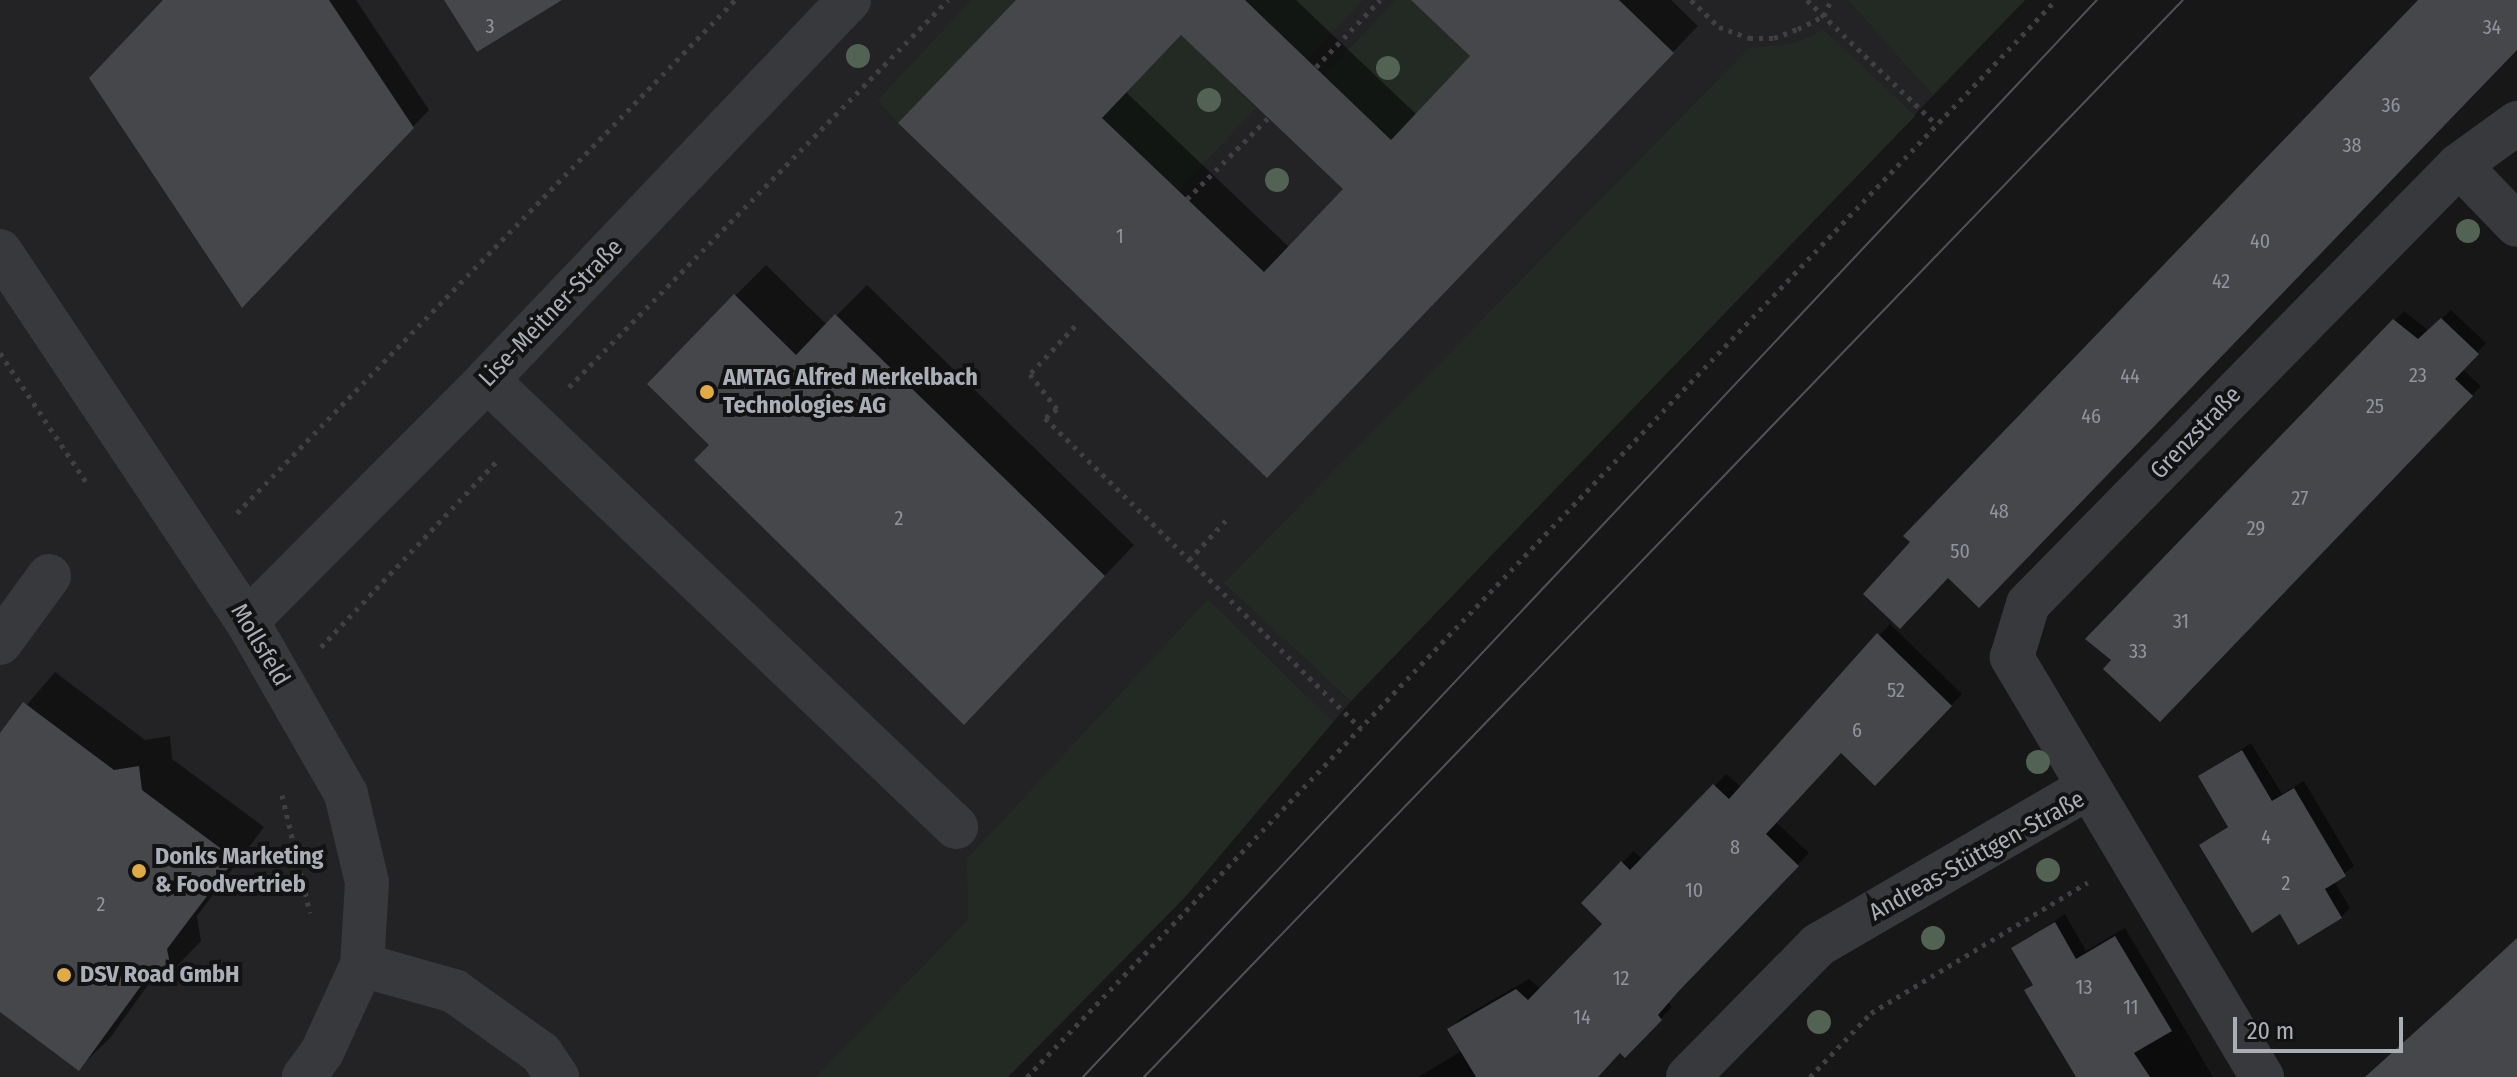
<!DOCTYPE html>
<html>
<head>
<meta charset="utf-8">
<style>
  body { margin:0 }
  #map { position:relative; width:2517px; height:1077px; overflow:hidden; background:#171718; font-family:"Fira Sans Condensed",sans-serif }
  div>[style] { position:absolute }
  .built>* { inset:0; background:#232325 }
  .green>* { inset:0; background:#232a24; transform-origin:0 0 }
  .shadow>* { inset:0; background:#0007 }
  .building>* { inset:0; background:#46474b }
  .path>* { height:5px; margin-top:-2.5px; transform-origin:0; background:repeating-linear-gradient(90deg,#3e4044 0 4px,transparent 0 10px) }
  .minor>* { height:44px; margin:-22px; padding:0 22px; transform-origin:22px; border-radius:22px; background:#38393d }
  .tram>* { height:2px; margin:-1px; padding:0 1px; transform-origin:1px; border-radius:1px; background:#515358 }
  .trees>* { width:24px; height:24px; margin:-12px; border-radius:50%; background:#526253 }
  .dots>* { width:22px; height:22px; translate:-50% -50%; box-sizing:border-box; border:4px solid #121213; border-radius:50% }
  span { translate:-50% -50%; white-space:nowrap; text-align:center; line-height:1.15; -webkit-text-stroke:8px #121213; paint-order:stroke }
  .number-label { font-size:20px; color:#91949c }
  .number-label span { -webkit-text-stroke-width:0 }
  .street-label { font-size:24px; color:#aaaeb7 }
  .poi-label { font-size:24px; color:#aaaeb7; font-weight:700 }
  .left { translate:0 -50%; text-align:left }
  .scale { position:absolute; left:2233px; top:1017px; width:170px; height:36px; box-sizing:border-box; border:4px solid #aaaeb7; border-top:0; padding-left:10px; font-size:24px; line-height:28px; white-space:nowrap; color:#aaaeb7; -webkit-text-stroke:6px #121213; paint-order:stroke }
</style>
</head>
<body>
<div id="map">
  <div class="built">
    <div style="clip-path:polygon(0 0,2025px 0,1351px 701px,1184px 898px,1008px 1077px,0 1077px)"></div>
  </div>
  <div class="green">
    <div style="clip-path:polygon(971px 0,1017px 0,898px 123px,878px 100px)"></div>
    <div style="clip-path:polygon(1245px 0,1363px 0,1307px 59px)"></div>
    <div style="clip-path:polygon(1395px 0,1411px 0,1470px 56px,1391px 140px,1324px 76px)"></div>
    <div style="clip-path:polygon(1848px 0,2025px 0,1933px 95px)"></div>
    <div style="clip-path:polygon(1824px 30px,1915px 116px,1351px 701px,1224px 583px,1749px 48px,1791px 44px)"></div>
    <div style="left:1181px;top:35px;width:105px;height:115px;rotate:44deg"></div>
    <div style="clip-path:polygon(1208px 599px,1333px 722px,1184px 898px,1008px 1077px,816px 1077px,968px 920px,967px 859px)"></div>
  </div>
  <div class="shadow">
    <div style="clip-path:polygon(163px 0,356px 0,429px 110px,258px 289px)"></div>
    <div style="clip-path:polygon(evenodd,1019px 0,1296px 0,1417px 115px,1473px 56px,1414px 0,1671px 0,1698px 26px,1292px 450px,1019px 0,1182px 33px,1346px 189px,1290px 248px,1126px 92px,1182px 33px)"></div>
    <div style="clip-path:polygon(766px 265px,827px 325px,867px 285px,1134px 545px,995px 691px,712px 445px,735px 296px)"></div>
    <div style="clip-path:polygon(2451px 310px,2486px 343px,2462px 369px,2481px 386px,2160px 719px,2114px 660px,2088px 639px,2404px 311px,2429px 331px)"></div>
    <div style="clip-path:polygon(1890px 624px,1962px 694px,1875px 784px,1842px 751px,1776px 822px,1809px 853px,1688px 979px,1668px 1002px,1672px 1007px,1625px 1055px,1621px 1051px,1514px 1077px,1418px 1077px,1462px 1051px,1449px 1030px,1461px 1018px,1529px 979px,1541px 990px,1604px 924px,1604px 881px,1634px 851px,1643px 860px,1726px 774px,1742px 788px)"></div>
    <div style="clip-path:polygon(55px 672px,145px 740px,170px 736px,172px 759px,264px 827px,197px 916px,201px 941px,171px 972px,155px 975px,110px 1038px,79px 1068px,0 1010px,0 736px)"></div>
    <div style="clip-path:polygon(2251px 743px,2282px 794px,2304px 781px,2354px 866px,2334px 881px,2350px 908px,2341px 917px,2281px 911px,2202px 845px,2229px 825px,2200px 777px)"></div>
    <div style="clip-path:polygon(2065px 914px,2086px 951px,2125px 928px,2213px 1077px,2079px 1077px,2027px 990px,2034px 983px,2014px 949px)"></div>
  </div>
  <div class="building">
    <div style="clip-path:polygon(163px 0,329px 0,414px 128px,242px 308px,89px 78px)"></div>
    <div style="clip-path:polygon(444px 0,562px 0,477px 52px)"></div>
    <div style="clip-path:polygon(evenodd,1016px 0,1245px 0,1391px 140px,1470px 56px,1411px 0,1619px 0,1674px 53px,1267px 478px,898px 123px,1016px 0,1181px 35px,1343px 189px,1264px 272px,1102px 118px,1181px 35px)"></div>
    <div style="clip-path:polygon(2418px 0,2517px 0,2517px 50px,1979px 608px,1948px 578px,1900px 629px,1863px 594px,1910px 542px,1903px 536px)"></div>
    <div style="clip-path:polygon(734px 294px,796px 355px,835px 314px,1105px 576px,964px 725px,694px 460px,709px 445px,647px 384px)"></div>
    <div style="clip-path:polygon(2441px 318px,2479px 354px,2455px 379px,2473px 396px,2160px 722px,2103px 669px,2111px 660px,2085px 639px,2393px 319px,2418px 339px)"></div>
    <div style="clip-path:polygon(1877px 633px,1952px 706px,1875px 786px,1841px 753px,1766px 834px,1799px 866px,1677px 993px,1658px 1015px,1662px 1020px,1625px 1058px,1620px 1053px,1598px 1077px,1476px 1077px,1447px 1029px,1516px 989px,1528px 1000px,1602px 924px,1581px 903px,1603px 880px,1621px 861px,1630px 870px,1713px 784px,1729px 799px)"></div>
    <div style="clip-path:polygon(23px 702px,114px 770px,139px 766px,142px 790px,235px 859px,167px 949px,172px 974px,146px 979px,79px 1071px,0 1012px,0 733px)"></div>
    <div style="clip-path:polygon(2242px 750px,2272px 801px,2294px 788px,2346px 876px,2325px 889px,2342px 918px,2298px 945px,2280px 914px,2252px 933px,2199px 845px,2228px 827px,2198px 776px)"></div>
    <div style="clip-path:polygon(2055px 922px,2076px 959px,2115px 936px,2172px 1031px,2134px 1053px,2150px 1077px,2076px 1077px,2024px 990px,2033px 985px,2011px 948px)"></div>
    <div style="clip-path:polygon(2517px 938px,2517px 1077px,2365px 1077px,2447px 1003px)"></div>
  </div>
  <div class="path">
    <div style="left:1691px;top:0;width:39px;rotate:44deg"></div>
    <div style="left:1719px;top:27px;width:32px;rotate:20deg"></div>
    <div style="left:1749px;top:38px;width:25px"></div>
    <div style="left:1774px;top:38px;width:26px;rotate:-21deg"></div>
    <div style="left:1798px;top:29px;width:29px;rotate:-27deg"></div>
    <div style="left:1824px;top:16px;width:17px;rotate:-66deg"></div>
    <div style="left:1807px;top:0;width:178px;rotate:43.9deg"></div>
    <div style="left:1316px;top:67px;width:93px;rotate:-46.3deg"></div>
    <div style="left:1187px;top:199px;width:115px;rotate:-45deg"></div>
    <div style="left:1075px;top:326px;width:66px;rotate:133.2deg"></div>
    <div style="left:1030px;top:374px;width:44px;rotate:52.4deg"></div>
    <div style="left:1057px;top:409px;width:15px;rotate:143deg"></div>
    <div style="left:1045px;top:418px;width:443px;rotate:44.5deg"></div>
    <div style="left:0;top:353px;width:155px;rotate:56.3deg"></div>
    <div style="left:569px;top:387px;width:542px;rotate:-45.6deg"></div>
    <div style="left:237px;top:513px;width:715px;rotate:-45.85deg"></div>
    <div style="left:1189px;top:560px;width:59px;rotate:-47.1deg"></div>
    <div style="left:321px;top:647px;width:257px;rotate:-46.6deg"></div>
    <div style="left:282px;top:795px;width:121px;rotate:76.7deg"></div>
    <div style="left:1027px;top:1077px;width:1490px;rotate:-46.31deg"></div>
    <div style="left:1810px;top:1077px;width:88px;rotate:-46.4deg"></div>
    <div style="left:1871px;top:1013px;width:253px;rotate:-31.1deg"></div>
  </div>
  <div class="minor">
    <div style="left:2459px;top:165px;width:83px;rotate:46deg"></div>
    <div style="left:0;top:251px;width:445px;rotate:56.3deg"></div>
    <div style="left:247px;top:621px;width:199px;rotate:60.2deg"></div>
    <div style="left:346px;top:794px;width:90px;rotate:76.6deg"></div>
    <div style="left:367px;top:882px;width:83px;rotate:93.4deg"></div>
    <div style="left:362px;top:965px;width:96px;rotate:114.7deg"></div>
    <div style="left:322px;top:1052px;width:31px;rotate:126deg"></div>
    <div style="left:487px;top:380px;width:648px;rotate:43.62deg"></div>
    <div style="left:247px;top:621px;width:340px;rotate:-45.1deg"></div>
    <div style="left:487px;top:380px;width:525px;rotate:-46.39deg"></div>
    <div style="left:0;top:643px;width:83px;rotate:-53.8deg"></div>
    <div style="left:362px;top:965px;width:96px;rotate:15.8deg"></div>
    <div style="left:454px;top:991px;width:107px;rotate:35.5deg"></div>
    <div style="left:541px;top:1053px;width:29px;rotate:56deg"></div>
    <div style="left:1688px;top:1077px;width:185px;rotate:-45.4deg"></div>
    <div style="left:1818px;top:945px;width:312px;rotate:-30.2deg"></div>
    <div style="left:2262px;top:1077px;width:489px;rotate:-120.8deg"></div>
    <div style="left:2012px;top:657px;width:55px;rotate:-73.2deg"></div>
    <div style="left:2028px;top:604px;width:615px;rotate:-45.53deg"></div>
    <div style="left:2459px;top:165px;width:72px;rotate:-35.9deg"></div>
  </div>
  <div class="tram">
    <div style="left:1083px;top:1077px;width:1479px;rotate:-46.73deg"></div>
    <div style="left:1144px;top:1077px;width:1496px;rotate:-46.03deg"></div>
  </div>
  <div class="trees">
    <div style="left:858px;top:56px"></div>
    <div style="left:1388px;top:68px"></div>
    <div style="left:1209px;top:100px"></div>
    <div style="left:1277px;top:180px"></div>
    <div style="left:2468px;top:231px"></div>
    <div style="left:2038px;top:762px"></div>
    <div style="left:2048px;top:870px"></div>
    <div style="left:1933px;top:938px"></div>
    <div style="left:1819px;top:1022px"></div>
  </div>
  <div class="dots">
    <div style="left:707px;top:392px;background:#e0aa47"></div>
    <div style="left:139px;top:871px;background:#e0aa47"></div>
    <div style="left:64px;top:975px;background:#e0aa47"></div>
  </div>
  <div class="number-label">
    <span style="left:490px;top:26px">3</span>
    <span style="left:2492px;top:27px">34</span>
    <span style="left:2391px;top:105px">36</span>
    <span style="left:2352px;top:145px">38</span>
    <span style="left:1120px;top:236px">1</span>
    <span style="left:2260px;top:241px">40</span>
    <span style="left:2221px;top:281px">42</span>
    <span style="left:2418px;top:375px">23</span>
    <span style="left:2130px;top:376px">44</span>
    <span style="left:2375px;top:406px">25</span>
    <span style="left:2091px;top:416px">46</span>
    <span style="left:2300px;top:498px">27</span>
    <span style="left:1999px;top:511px">48</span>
    <span style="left:899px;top:518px">2</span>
    <span style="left:2256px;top:528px">29</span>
    <span style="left:1960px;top:551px">50</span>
    <span style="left:2181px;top:621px">31</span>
    <span style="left:2138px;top:651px">33</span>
    <span style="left:1896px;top:690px">52</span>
    <span style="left:1857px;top:730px">6</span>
    <span style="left:2266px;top:837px">4</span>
    <span style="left:1735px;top:847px">8</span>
    <span style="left:2286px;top:883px">2</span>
    <span style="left:1694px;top:890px">10</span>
    <span style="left:101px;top:904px">2</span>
    <span style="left:1621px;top:978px">12</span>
    <span style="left:2084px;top:987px">13</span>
    <span style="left:2131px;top:1007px">11</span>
    <span style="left:1582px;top:1017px">14</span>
  </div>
  <div class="street-label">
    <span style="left:551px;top:313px;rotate:-46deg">Lise-Meitner-Straße</span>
    <span style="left:2196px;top:433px;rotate:-46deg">Grenzstraße</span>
    <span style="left:260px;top:645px;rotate:59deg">Mollsfeld</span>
    <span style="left:1977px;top:856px;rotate:-29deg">Andreas-Stüttgen-Straße</span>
  </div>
  <div class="poi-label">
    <span class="left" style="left:723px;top:392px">AMTAG Alfred Merkelbach<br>Technologies AG</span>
    <span class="left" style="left:155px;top:871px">Donks Marketing<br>&amp; Foodvertrieb</span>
    <span class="left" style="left:80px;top:975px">DSV Road GmbH</span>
  </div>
  <div class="scale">20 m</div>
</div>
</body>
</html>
